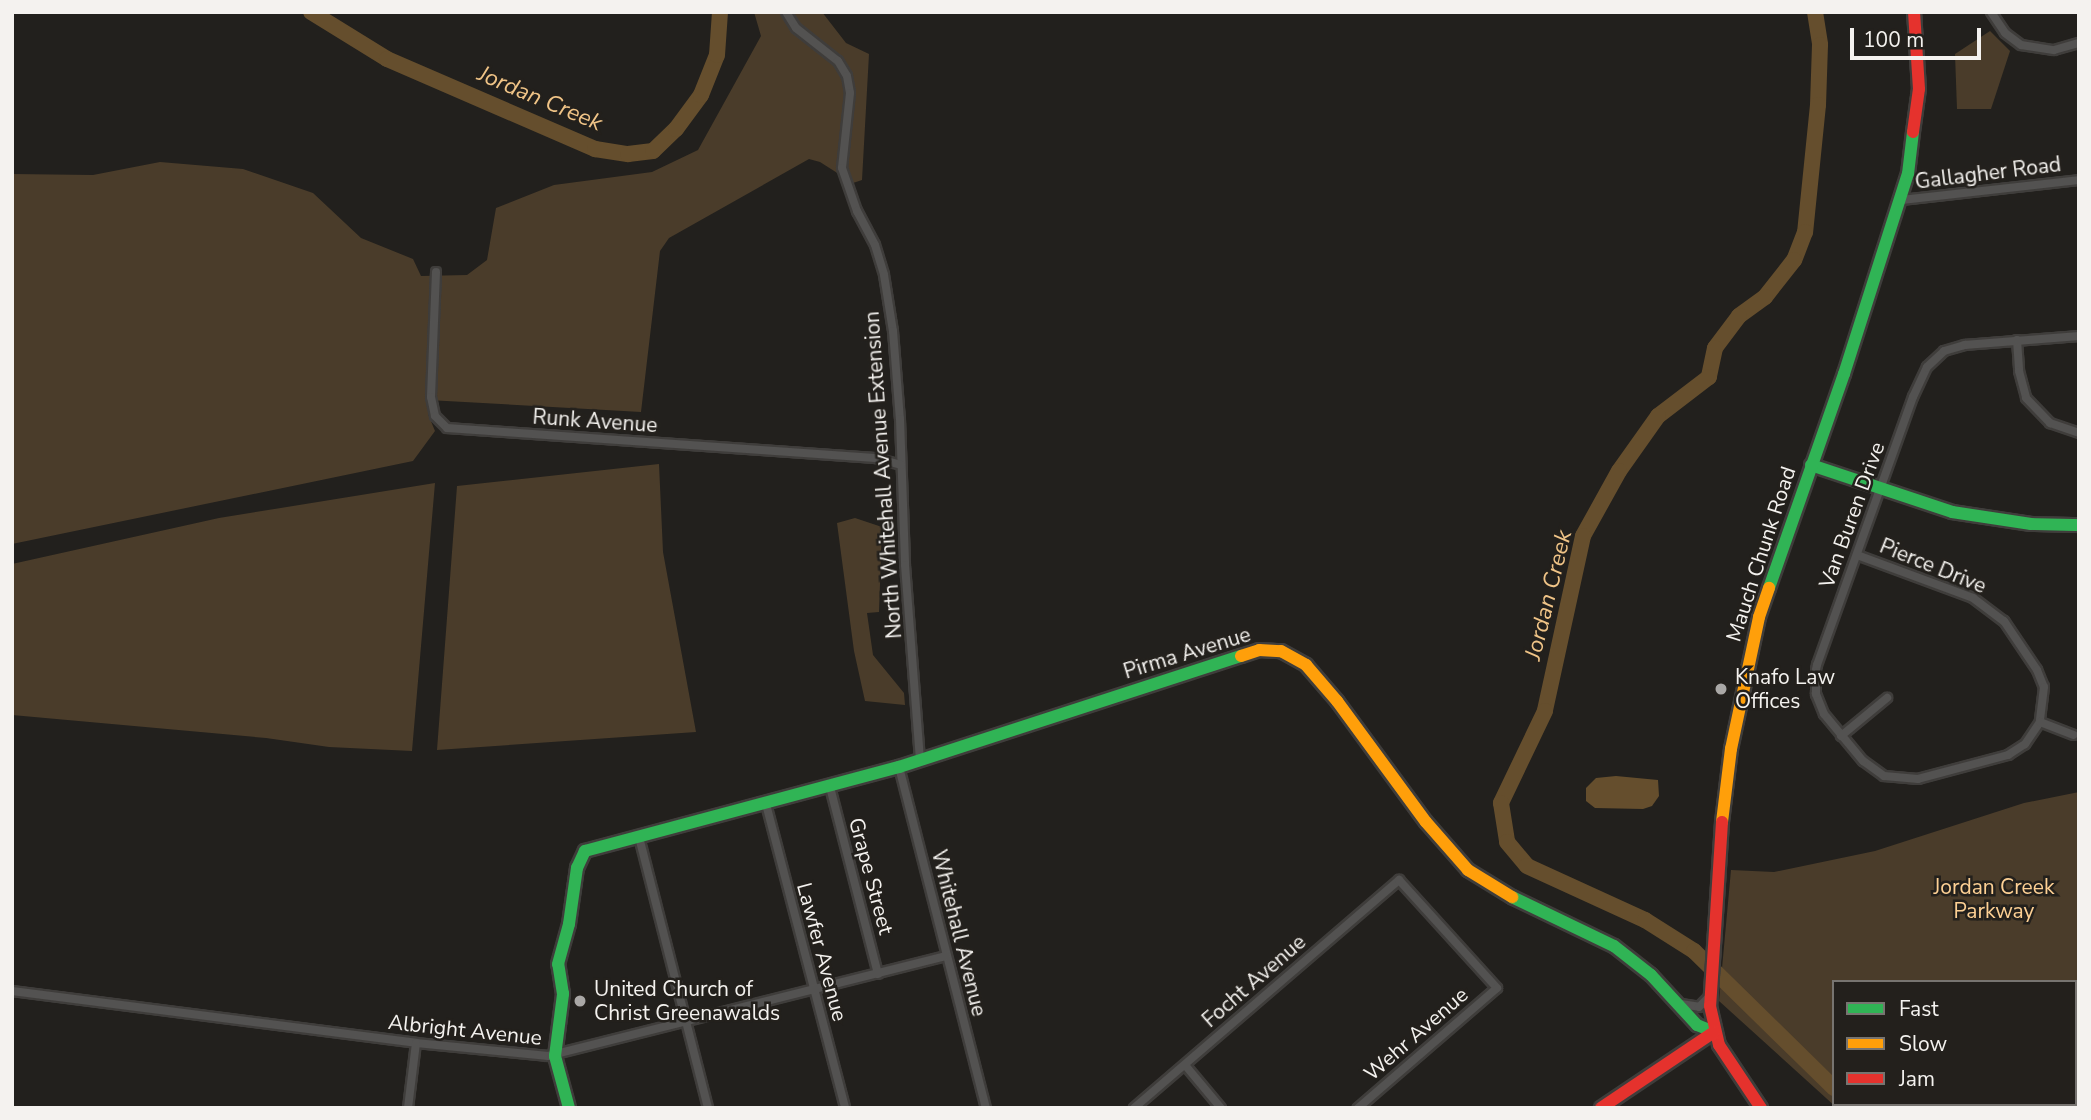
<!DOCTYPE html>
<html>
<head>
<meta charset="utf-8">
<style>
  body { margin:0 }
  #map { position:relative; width:2091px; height:1120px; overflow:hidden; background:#22201d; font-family:"Nunito Sans",sans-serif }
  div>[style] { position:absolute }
  .green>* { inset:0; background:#4a3c2a }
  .water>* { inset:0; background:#654e2d }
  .river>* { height:16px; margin:-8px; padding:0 8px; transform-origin:8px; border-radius:8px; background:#654e2d }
  .roads { filter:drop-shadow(2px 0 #3f3d3b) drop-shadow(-2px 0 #3f3d3b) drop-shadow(0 2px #3f3d3b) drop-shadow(0 -2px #3f3d3b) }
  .street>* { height:8px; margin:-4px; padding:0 4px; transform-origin:4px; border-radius:4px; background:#535251 }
  .fast>* { height:12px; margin:-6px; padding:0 6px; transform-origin:6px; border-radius:6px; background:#30b455 }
  .slow>* { height:12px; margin:-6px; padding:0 6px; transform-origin:6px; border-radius:6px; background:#ff9f0a }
  .jam>* { height:12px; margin:-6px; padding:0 6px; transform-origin:6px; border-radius:6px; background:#e5322d }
  .dots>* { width:19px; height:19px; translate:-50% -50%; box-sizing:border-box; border:4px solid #23201c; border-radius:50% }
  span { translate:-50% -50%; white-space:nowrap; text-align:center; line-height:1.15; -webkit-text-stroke:5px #23201c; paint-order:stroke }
  .street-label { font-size:21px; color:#f4f2ef }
  .poi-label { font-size:21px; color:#f4f2ef }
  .left { translate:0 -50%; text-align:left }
  .park-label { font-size:21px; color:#fdd094 }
  .water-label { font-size:23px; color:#f0c487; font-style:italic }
  .frame { position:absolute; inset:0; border:14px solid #f4f2ef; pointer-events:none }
  .legend { position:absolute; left:1832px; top:980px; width:245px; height:126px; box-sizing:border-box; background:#23201c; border:2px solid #777470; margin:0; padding:9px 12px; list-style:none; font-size:21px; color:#f4f2ef }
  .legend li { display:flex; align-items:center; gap:14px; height:35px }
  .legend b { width:35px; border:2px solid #777470 }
  .scale { position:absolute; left:1850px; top:28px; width:131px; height:32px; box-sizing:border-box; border:4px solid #f4f2ef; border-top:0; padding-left:9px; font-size:21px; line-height:24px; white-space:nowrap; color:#f4f2ef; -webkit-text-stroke:5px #23201c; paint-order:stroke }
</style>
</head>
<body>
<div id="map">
  <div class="green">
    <div style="clip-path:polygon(754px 12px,822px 12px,846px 43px,869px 54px,862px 180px,853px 183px,820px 162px,809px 159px,669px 238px,660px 251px,641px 412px,428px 400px,428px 414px,435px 431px,413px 461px,12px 544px,12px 174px,93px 175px,160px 162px,243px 169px,313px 193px,361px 238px,413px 259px,421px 276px,467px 275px,487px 260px,496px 208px,554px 185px,652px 172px,698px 150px,761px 36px)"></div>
    <div style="clip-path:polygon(1990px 31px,2010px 51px,1991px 109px,1957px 109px,1955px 54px)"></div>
    <div style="clip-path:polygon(659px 464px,663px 552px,696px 732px,437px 750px,457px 486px)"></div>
    <div style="clip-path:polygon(435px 483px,412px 751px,329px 747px,266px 738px,12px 715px,12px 564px,219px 518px)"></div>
    <div style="clip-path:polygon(855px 518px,882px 527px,879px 612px,867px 613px,873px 655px,904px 693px,905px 705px,865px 701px,854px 651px,837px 523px)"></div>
    <div style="clip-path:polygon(evenodd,2079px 792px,2079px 1108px,1837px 1108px,1719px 1001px,1731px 870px,1774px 872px,1875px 851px,2024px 803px,2079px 792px,1834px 982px,2075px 982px,2075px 1104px,1834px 1104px,1834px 982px)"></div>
  </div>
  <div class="water">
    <div style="clip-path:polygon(1616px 776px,1658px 780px,1659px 796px,1652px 806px,1643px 809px,1595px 808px,1586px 801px,1586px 788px,1596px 778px)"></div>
  </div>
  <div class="river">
    <div style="left:311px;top:12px;width:89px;rotate:31.7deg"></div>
    <div style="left:387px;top:59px;width:227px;rotate:23.4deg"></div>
    <div style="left:595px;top:149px;width:33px;rotate:9deg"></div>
    <div style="left:628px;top:154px;width:25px;rotate:-7deg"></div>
    <div style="left:653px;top:151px;width:32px;rotate:-44deg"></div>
    <div style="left:676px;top:129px;width:42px;rotate:-53.7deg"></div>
    <div style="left:701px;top:95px;width:43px;rotate:-68.2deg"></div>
    <div style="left:717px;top:55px;width:43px;rotate:-86deg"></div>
    <div style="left:1815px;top:12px;width:33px;rotate:81deg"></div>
    <div style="left:1820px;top:45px;width:60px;rotate:91.9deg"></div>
    <div style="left:1818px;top:105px;width:128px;rotate:95.8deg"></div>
    <div style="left:1805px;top:232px;width:30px;rotate:111deg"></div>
    <div style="left:1794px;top:260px;width:47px;rotate:128.1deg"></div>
    <div style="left:1765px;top:297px;width:32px;rotate:144deg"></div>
    <div style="left:1739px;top:316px;width:40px;rotate:127deg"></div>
    <div style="left:1715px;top:348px;width:30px;rotate:102deg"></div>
    <div style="left:1709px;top:377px;width:64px;rotate:142.6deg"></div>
    <div style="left:1658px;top:416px;width:67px;rotate:125.3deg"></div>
    <div style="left:1619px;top:471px;width:74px;rotate:119deg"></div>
    <div style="left:1583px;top:536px;width:179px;rotate:102.3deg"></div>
    <div style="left:1545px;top:711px;width:102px;rotate:115.6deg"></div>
    <div style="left:1501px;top:803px;width:39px;rotate:81deg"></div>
    <div style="left:1507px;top:842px;width:31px;rotate:50deg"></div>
    <div style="left:1527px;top:866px;width:130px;rotate:24.6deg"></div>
    <div style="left:1645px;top:920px;width:58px;rotate:32.3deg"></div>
    <div style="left:1694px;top:951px;width:196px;rotate:44.4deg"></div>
    <div style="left:1850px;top:1104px;width:5px;rotate:53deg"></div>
  </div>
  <div class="roads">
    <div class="street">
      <div style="left:786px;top:12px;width:19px;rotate:58deg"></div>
      <div style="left:796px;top:28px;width:53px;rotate:38.2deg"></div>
      <div style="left:838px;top:61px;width:17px;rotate:59deg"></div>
      <div style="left:847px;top:76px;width:17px;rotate:80deg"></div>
      <div style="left:850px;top:93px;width:75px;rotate:96.1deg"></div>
      <div style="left:842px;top:168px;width:46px;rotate:70.8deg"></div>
      <div style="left:857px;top:211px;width:38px;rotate:62deg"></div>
      <div style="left:875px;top:245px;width:31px;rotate:73deg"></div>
      <div style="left:884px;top:275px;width:57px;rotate:80.9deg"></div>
      <div style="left:893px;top:331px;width:88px;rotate:85.5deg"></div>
      <div style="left:900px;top:419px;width:146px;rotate:88deg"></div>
      <div style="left:905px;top:565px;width:196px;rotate:85.6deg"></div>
      <div style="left:1991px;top:12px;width:25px;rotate:56deg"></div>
      <div style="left:2005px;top:33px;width:20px;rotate:37deg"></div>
      <div style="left:2021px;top:45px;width:33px;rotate:9deg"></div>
      <div style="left:2054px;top:50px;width:26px;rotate:-16deg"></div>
      <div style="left:1901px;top:200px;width:179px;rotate:-6.4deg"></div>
      <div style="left:436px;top:272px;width:125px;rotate:92.3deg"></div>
      <div style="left:431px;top:397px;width:19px;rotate:78deg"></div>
      <div style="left:435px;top:416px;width:17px;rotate:45deg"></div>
      <div style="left:447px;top:428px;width:429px;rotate:4deg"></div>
      <div style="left:875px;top:458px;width:27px;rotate:15deg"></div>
      <div style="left:2017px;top:340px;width:31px;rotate:86deg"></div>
      <div style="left:2019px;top:371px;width:28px;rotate:75deg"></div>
      <div style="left:2026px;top:398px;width:35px;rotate:46deg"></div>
      <div style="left:2050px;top:423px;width:31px;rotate:19deg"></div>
      <div style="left:1857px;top:555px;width:124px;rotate:20.3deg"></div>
      <div style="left:1973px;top:598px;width:39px;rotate:37deg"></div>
      <div style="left:2004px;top:621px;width:59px;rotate:56deg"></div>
      <div style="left:2037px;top:670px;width:18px;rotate:68deg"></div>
      <div style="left:2044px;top:687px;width:35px;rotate:97deg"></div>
      <div style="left:2040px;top:722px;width:27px;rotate:124deg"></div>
      <div style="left:2025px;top:744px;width:20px;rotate:147deg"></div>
      <div style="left:2008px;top:755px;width:93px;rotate:165.1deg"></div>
      <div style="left:1918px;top:779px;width:34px;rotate:-175deg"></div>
      <div style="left:1884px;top:776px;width:26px;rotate:-144deg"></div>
      <div style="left:1863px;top:761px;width:61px;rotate:-129.7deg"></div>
      <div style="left:1824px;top:714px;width:22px;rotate:-112deg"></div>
      <div style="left:1816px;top:694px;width:24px;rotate:-90deg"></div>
      <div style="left:1816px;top:670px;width:5px;rotate:-79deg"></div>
      <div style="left:1817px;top:665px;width:285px;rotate:-70.3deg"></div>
      <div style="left:1913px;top:397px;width:33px;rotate:-65deg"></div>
      <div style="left:1927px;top:367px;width:23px;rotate:-43deg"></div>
      <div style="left:1944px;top:351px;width:22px;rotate:-16deg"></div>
      <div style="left:1965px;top:345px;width:114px;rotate:-4.5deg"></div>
      <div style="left:2040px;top:722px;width:36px;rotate:21deg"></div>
      <div style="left:1841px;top:736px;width:60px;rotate:-39.6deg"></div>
      <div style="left:899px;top:767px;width:352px;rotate:75.7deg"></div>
      <div style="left:830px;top:787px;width:193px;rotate:75.6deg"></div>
      <div style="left:766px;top:804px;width:314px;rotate:75.4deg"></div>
      <div style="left:639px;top:837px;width:280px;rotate:75.7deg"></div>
      <div style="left:12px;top:991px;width:407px;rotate:7.3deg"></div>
      <div style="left:416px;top:1043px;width:133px;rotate:5.6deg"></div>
      <div style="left:548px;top:1056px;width:411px;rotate:-14.1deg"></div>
      <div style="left:1681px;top:1004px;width:18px;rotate:9deg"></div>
      <div style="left:1699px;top:1007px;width:14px;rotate:-45deg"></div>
      <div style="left:1185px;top:1065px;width:56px;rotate:50.1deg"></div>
      <div style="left:408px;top:1108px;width:65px;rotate:-83deg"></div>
      <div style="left:1134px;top:1108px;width:350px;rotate:-40.7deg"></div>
      <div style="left:1399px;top:880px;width:146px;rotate:47.8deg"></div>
      <div style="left:1497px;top:988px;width:184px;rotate:139.2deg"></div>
    </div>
    <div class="fast">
      <div style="left:1811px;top:465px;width:149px;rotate:18.4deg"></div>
      <div style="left:1952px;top:512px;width:80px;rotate:8.6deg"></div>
      <div style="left:2031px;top:524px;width:48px;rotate:1.2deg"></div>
      <div style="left:1769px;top:588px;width:227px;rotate:-70.7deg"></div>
      <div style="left:1844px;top:374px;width:210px;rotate:-72.3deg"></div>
      <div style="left:1908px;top:174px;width:42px;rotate:-83.2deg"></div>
      <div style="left:1512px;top:897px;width:113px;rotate:25.7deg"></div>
      <div style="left:1614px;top:946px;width:47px;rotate:38.1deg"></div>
      <div style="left:1651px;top:975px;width:68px;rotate:47.4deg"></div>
      <div style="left:1697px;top:1025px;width:18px;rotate:22deg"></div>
      <div style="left:569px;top:1108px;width:54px;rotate:-105.1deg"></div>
      <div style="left:555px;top:1056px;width:63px;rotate:-82.6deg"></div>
      <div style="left:563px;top:994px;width:30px;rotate:-99deg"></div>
      <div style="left:558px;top:964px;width:41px;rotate:-74.6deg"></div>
      <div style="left:569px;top:924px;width:57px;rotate:-81.9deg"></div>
      <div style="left:577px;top:868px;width:19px;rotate:-65deg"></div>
      <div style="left:585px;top:851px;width:325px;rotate:-15deg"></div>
      <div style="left:899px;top:767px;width:360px;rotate:-18deg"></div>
    </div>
    <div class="slow">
      <div style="left:1241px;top:656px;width:19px;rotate:-18deg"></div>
      <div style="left:1259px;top:650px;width:22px;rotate:3deg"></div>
      <div style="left:1281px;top:651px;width:29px;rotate:29deg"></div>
      <div style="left:1306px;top:665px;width:48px;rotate:49.3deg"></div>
      <div style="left:1337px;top:701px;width:150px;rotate:53.7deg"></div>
      <div style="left:1426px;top:822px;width:64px;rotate:48.8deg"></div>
      <div style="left:1468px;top:870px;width:52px;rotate:31.5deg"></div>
      <div style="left:1722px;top:822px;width:74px;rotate:-83deg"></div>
      <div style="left:1731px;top:749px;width:135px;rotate:-78deg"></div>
      <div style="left:1759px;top:617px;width:31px;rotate:-71deg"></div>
    </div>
    <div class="jam">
      <div style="left:1913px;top:132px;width:43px;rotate:-82.1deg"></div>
      <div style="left:1919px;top:89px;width:77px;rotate:-93.7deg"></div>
      <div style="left:1722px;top:822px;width:184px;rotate:93.7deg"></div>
      <div style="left:1710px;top:1006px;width:40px;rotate:77deg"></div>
      <div style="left:1719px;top:1045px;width:76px;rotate:56.3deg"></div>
      <div style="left:1601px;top:1108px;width:136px;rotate:-33.9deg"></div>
    </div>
  </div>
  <div class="dots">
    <div style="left:1721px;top:689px;background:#aaa8a6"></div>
    <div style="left:580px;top:1001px;background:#aaa8a6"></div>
  </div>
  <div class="street-label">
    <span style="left:1988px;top:173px;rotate:-7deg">Gallagher Road</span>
    <span style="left:595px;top:421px;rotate:4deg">Runk Avenue</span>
    <span style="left:883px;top:475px;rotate:-94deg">North Whitehall Avenue Extension</span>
    <span style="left:1852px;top:515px;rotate:-70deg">Van Buren Drive</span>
    <span style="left:1761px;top:554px;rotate:-72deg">Mauch Chunk Road</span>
    <span style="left:1933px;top:566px;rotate:22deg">Pierce Drive</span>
    <span style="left:1187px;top:653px;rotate:-17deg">Pirma Avenue</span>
    <span style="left:871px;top:876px;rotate:75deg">Grape Street</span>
    <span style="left:959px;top:933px;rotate:76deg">Whitehall Avenue</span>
    <span style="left:822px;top:952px;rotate:75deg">Lawfer Avenue</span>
    <span style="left:1254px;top:981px;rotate:-41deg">Focht Avenue</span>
    <span style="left:465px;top:1030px;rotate:6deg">Albright Avenue</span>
    <span style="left:1416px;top:1034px;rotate:-41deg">Wehr Avenue</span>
  </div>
  <div class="poi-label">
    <span class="left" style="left:1735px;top:689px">Knafo Law<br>Offices</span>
    <span class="left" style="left:594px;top:1001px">United Church of<br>Christ Greenawalds</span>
  </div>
  <div class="park-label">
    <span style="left:1994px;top:899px">Jordan Creek<br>Parkway</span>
  </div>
  <div class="water-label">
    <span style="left:540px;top:99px;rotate:23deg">Jordan Creek</span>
    <span style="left:1549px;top:595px;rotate:-76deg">Jordan Creek</span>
  </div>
  <div class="frame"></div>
  <ul class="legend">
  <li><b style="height:9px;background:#30b455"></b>Fast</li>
  <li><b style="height:9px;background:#ff9f0a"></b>Slow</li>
  <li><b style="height:9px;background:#e5322d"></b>Jam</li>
  </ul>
  <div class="scale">100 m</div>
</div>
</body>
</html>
